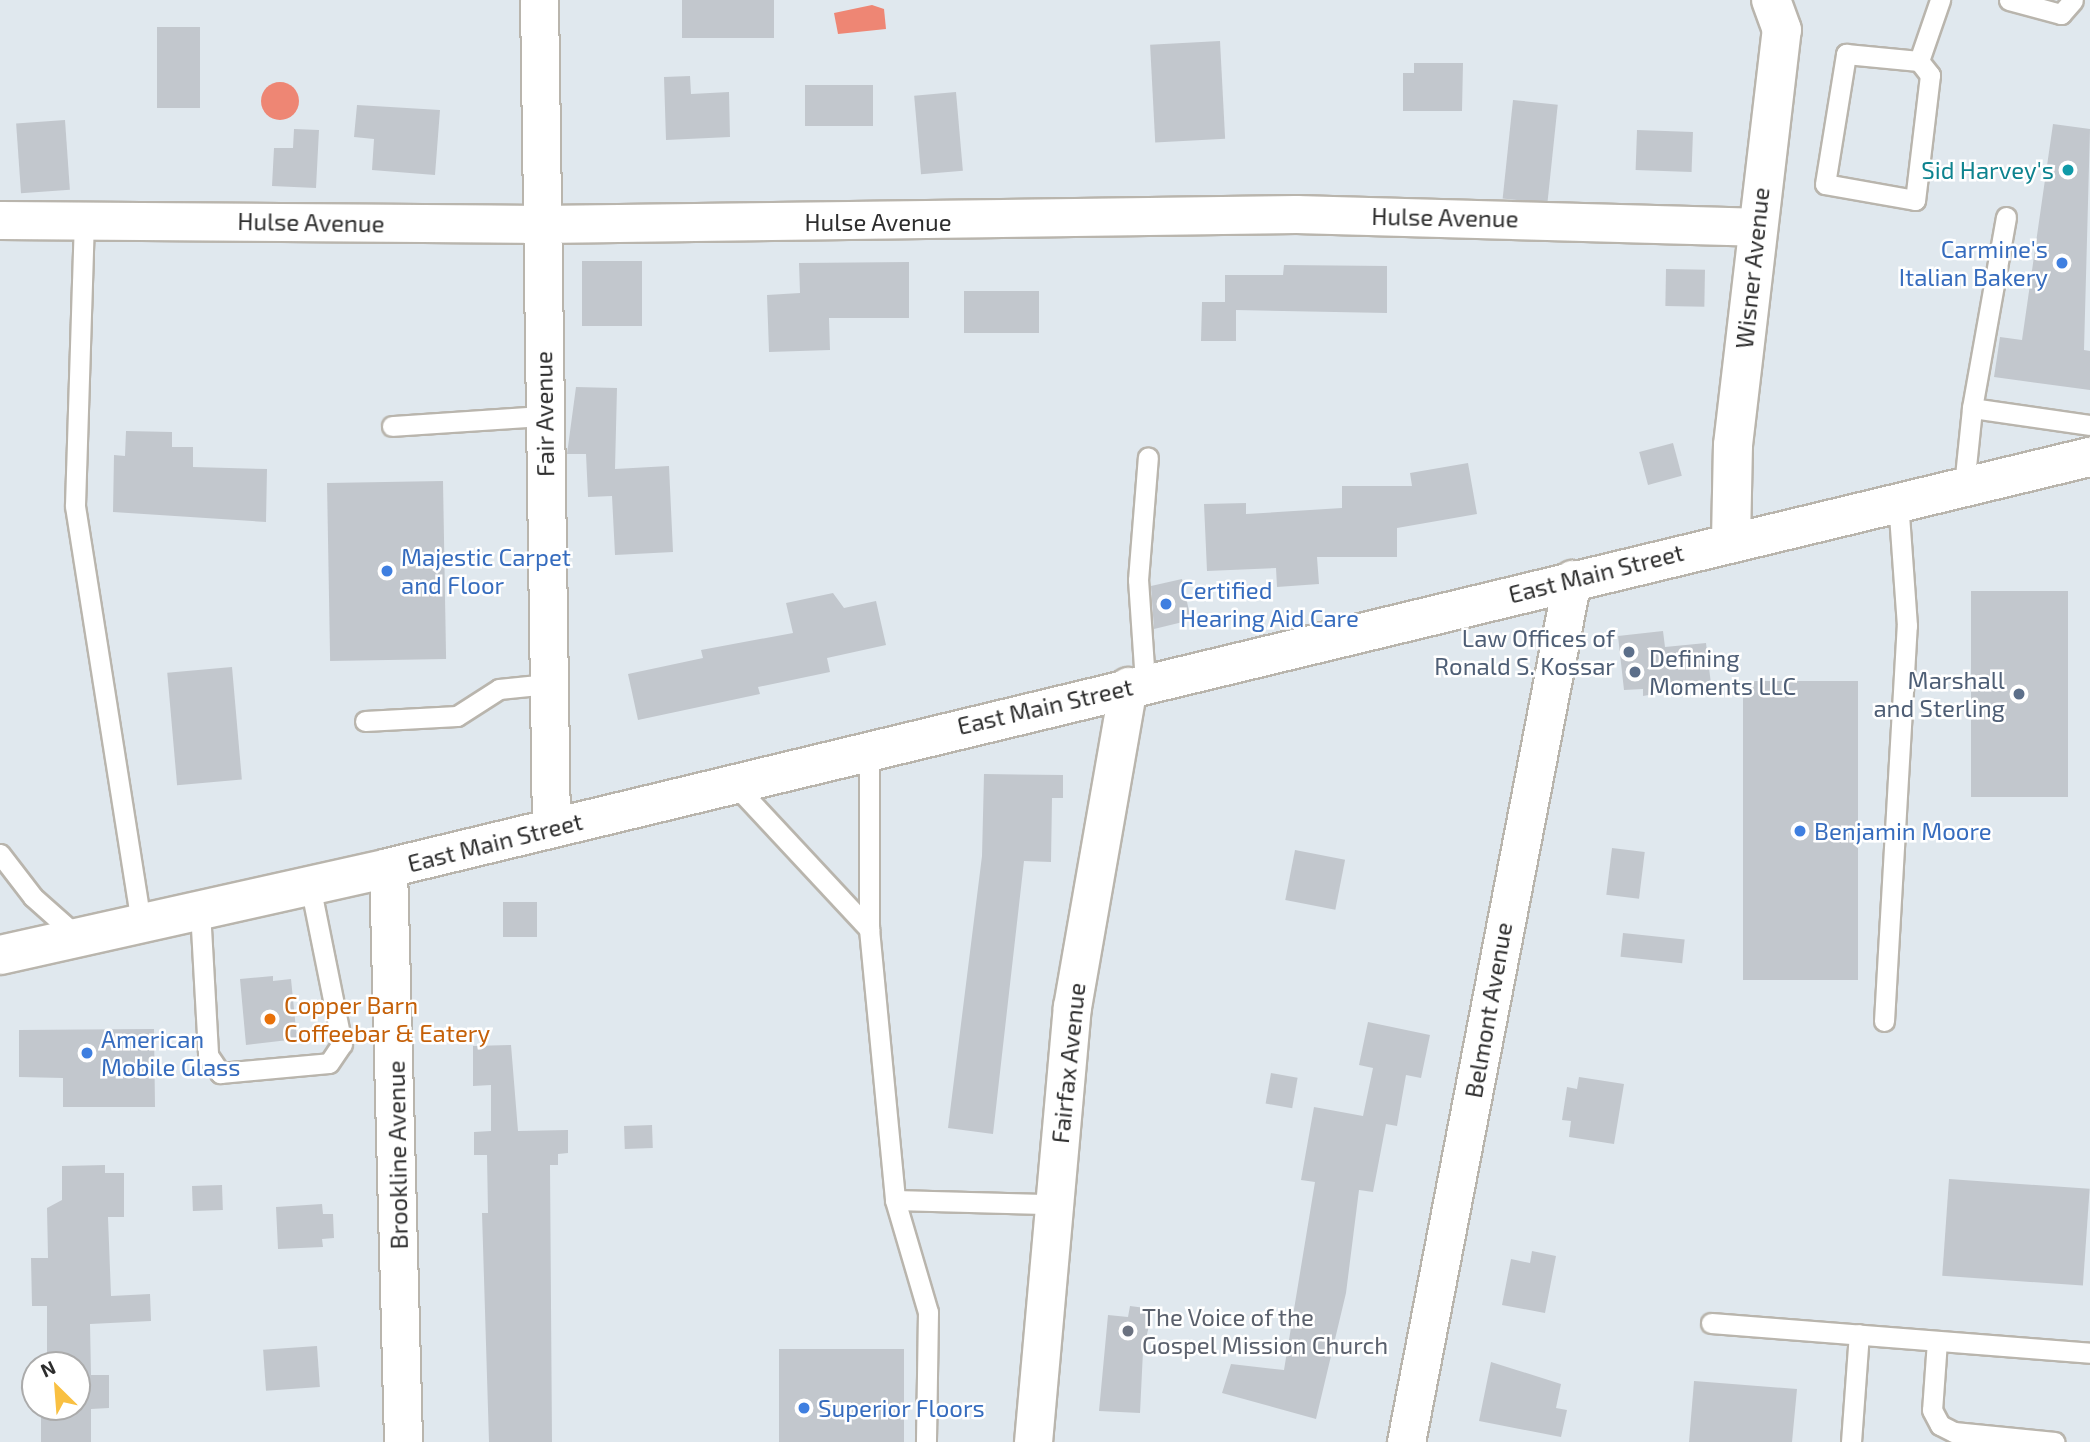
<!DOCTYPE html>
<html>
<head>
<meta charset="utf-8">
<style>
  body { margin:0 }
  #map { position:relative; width:2090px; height:1442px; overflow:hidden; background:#e0e8ee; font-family:"Exo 2",sans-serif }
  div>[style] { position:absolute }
  .water>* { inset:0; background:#ee8674 }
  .round { border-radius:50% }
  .building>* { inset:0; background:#c2c7cd; transform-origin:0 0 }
  .roads { filter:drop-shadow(2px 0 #b9b5ad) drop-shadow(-2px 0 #b9b5ad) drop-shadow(0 2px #b9b5ad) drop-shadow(0 -2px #b9b5ad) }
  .lane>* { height:19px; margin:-9.5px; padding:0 9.5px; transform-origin:9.5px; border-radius:9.5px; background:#fff }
  .street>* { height:37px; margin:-18.5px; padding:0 18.5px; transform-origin:18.5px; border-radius:18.5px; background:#fff }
  .secondary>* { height:38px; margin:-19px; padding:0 19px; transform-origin:19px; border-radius:19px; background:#fff }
  .dots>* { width:19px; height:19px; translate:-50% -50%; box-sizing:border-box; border:4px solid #fff; border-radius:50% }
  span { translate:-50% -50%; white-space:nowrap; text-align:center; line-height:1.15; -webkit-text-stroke:5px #fff; paint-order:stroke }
  .culture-label { font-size:24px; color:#0d838f }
  .right { translate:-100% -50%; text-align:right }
  .street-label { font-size:24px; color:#2d2d2d }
  .shop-label { font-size:24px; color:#366cbe }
  .left { translate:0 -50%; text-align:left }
  .service-label { font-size:24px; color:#4e5e75 }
  .food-label { font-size:24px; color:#c56008 }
  .worship-label { font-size:24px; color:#5b616d }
  .north { position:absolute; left:21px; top:1351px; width:70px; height:70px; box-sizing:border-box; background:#fff; border:2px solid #ababab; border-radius:50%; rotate:335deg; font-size:19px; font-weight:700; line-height:28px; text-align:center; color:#2d2d2d }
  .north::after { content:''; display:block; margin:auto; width:24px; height:32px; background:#f9c042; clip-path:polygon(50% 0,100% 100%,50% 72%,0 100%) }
</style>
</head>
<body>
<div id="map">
  <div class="water">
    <div style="clip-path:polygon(872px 5px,884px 9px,886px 29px,838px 34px,834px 13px)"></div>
    <div class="round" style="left:261px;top:82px;width:38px;height:38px"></div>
  </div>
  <div class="building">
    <div style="left:774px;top:0;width:38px;height:92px;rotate:90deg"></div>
    <div style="left:157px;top:27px;width:43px;height:81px"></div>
    <div style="left:1220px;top:41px;width:98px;height:70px;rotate:87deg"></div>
    <div style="clip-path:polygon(1414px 63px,1463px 63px,1462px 111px,1403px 111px,1403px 73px,1414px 73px)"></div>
    <div style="clip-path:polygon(690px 76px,691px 94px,729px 92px,730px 137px,666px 140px,664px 77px)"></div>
    <div style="left:873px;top:85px;width:41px;height:68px;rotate:90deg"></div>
    <div style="left:956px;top:92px;width:79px;height:42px;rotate:85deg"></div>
    <div style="left:1513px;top:100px;width:45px;height:99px;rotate:6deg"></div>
    <div style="clip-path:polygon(357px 105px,440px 110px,435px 175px,372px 170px,374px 139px,354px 137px)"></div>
    <div style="left:65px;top:120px;width:70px;height:49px;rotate:86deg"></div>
    <div style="clip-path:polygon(2053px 124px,2090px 129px,2084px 350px,2090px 351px,2090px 390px,1994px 377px,2000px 337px,2022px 340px)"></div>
    <div style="clip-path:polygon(294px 129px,319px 130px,316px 188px,272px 186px,274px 148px,293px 148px)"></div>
    <div style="left:1637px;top:130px;width:56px;height:40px;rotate:2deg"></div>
    <div style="left:582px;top:261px;width:60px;height:65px"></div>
    <div style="clip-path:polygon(909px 262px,909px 318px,829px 318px,830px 350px,769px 352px,767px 295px,800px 293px,799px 263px)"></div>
    <div style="clip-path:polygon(1284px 265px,1387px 266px,1387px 313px,1236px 310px,1236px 341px,1201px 341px,1202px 302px,1225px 302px,1225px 275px,1283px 275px)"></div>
    <div style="left:1666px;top:269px;width:39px;height:37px;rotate:1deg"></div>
    <div style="left:964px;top:291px;width:75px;height:42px"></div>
    <div style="clip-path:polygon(576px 387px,617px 388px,615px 469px,669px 466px,673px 552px,615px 555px,612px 496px,588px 497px,586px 454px,567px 454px)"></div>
    <div style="clip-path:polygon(126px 431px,172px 432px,172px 447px,193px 447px,193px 467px,267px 469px,266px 522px,113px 512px,114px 455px,125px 456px)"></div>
    <div style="left:1673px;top:443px;width:34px;height:35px;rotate:75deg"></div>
    <div style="clip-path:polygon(1468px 463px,1477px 514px,1397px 528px,1397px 557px,1317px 557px,1319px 584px,1277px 587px,1276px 568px,1207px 571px,1204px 504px,1246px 503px,1246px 514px,1342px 508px,1342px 486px,1412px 486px,1410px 473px)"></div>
    <div style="left:443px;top:481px;width:178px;height:116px;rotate:89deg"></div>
    <div style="clip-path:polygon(1182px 579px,1191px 620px,1154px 629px,1151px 586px)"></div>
    <div style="left:2068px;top:591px;width:206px;height:97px;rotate:90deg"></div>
    <div style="clip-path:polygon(833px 593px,844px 608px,876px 601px,886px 645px,827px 658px,830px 672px,758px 687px,760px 694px,638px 720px,628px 674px,703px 658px,701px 650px,793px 633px,786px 603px)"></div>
    <div style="clip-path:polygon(1663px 631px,1665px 647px,1706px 643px,1711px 684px,1643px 696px,1643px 689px,1624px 690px,1618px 636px)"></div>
    <div style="left:232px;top:667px;width:113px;height:65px;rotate:85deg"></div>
    <div style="left:1743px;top:681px;width:115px;height:299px"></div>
    <div style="clip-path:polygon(984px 774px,1063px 775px,1063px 798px,1052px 798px,1051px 862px,1024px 861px,993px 1134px,948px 1128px,982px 856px)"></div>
    <div style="left:1612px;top:848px;width:33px;height:47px;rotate:7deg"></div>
    <div style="left:1295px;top:850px;width:51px;height:51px;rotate:11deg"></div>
    <div style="left:537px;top:902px;width:35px;height:34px;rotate:90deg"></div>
    <div style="left:1623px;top:933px;width:62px;height:24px;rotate:6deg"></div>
    <div style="clip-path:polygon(273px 976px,273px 981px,291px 979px,297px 1039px,246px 1045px,240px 979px)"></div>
    <div style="clip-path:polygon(1368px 1022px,1430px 1035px,1421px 1078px,1406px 1075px,1397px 1126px,1386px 1124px,1373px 1192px,1359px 1190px,1346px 1293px,1316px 1419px,1222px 1393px,1231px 1364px,1284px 1370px,1315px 1182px,1301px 1180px,1314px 1107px,1363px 1116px,1373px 1068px,1359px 1065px)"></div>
    <div style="clip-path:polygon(154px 1029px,155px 1107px,63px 1107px,63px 1078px,19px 1077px,19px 1030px)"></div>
    <div style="clip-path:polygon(511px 1045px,518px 1131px,568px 1130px,568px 1153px,558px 1154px,558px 1165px,550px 1165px,552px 1442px,489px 1442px,482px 1213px,488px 1213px,487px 1155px,474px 1155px,474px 1132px,491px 1131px,491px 1085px,473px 1086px,473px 1046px)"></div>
    <div style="left:1271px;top:1073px;width:27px;height:31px;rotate:10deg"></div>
    <div style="clip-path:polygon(1579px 1077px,1624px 1084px,1614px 1144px,1569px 1137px,1571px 1121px,1562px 1120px,1567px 1087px,1577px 1089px)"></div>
    <div style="left:652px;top:1125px;width:23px;height:28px;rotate:88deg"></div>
    <div style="clip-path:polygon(105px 1165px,105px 1173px,124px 1173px,124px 1217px,108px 1217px,111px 1296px,150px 1294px,151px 1321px,90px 1324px,91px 1375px,109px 1375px,109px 1408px,91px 1409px,91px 1442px,41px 1442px,41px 1407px,77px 1407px,77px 1365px,40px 1365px,47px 1361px,47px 1306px,32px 1306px,31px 1258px,48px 1258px,47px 1208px,62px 1200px,62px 1166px)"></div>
    <div style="left:1949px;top:1179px;width:141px;height:97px;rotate:4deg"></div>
    <div style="left:222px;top:1185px;width:25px;height:30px;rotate:88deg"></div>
    <div style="clip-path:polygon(322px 1204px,323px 1214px,333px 1214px,334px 1238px,322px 1239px,323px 1247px,278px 1249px,276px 1207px)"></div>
    <div style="clip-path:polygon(1532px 1251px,1556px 1256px,1545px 1313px,1502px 1305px,1511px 1259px,1530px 1263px)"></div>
    <div style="clip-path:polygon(1130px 1306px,1153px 1309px,1143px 1351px,1140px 1413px,1099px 1411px,1108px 1315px,1128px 1317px)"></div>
    <div style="left:317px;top:1346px;width:41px;height:54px;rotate:86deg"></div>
    <div style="left:779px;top:1349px;width:125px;height:93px"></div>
    <div style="clip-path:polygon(1491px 1362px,1561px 1384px,1556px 1408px,1567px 1410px,1561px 1437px,1479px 1421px)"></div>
    <div style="clip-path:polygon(1694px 1381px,1797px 1389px,1792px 1442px,1689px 1442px)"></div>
  </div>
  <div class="roads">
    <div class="lane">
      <div style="left:2009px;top:0;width:54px;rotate:15.1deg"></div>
      <div style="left:2061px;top:14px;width:18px;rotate:-49deg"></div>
      <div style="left:1846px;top:54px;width:73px;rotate:5.5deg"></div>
      <div style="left:1919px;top:61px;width:18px;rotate:52deg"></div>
      <div style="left:1930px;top:75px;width:126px;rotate:96.8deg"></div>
      <div style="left:1915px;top:200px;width:91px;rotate:-169.9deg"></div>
      <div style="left:1825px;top:184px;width:132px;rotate:-80.8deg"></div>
      <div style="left:1919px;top:61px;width:65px;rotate:-71deg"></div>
      <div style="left:84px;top:219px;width:287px;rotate:91.8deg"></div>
      <div style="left:75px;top:506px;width:422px;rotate:81deg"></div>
      <div style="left:1972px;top:408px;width:194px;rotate:-79.9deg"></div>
      <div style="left:392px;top:426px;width:152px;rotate:-3.8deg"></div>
      <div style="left:1964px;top:486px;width:78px;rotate:-84.1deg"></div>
      <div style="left:1972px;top:408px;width:119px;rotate:8.2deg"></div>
      <div style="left:1145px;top:682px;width:102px;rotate:-93.9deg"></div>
      <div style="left:1138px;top:580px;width:123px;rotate:-85.4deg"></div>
      <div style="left:365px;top:721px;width:92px;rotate:-3.1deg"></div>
      <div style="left:457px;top:716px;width:50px;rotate:-32.7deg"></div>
      <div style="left:499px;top:689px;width:49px;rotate:-5.8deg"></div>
      <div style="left:733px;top:783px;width:200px;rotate:47deg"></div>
      <div style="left:869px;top:929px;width:272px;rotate:84.5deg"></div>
      <div style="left:895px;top:1200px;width:158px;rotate:1.5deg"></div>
      <div style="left:0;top:854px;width:54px;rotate:52.5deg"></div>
      <div style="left:33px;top:897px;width:60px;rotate:41.6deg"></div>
      <div style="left:200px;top:910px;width:145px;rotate:86.8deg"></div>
      <div style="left:208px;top:1055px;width:22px;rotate:56deg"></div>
      <div style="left:220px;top:1073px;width:109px;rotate:-5.2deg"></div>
      <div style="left:329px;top:1063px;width:23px;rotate:-56deg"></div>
      <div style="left:342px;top:1044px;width:162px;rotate:-101.4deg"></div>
      <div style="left:869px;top:929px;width:181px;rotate:-90deg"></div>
      <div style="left:1884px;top:1021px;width:396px;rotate:-86.7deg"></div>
      <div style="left:1907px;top:626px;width:125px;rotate:-94.1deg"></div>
      <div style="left:895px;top:1200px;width:117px;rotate:73.6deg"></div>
      <div style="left:928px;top:1312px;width:130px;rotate:90.9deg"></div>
      <div style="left:1711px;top:1323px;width:380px;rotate:4.5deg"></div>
      <div style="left:1937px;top:1341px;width:69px;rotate:94.1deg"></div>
      <div style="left:1932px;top:1410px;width:17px;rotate:62deg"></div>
      <div style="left:1940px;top:1425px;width:16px;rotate:27deg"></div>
      <div style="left:1954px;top:1432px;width:101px;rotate:5.7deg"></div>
      <div style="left:1851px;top:1442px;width:108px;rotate:-85.8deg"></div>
    </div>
    <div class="street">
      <div style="left:539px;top:0;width:828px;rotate:89.17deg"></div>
      <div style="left:0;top:220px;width:541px;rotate:0.42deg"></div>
      <div style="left:541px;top:224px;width:755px;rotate:-0.76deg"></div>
      <div style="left:1296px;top:214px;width:459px;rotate:1.6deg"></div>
      <div style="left:388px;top:868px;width:574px;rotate:88.5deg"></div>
      <div style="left:1033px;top:1442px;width:437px;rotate:-84.9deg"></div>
      <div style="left:1072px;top:1007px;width:326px;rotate:-80.1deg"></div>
      <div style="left:1406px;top:1442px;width:879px;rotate:-79.11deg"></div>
    </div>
    <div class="secondary">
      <div style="left:1731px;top:540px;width:95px;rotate:-88.8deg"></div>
      <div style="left:1733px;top:445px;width:418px;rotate:-83.3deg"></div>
      <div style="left:1782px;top:30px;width:32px;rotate:-110deg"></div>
      <div style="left:0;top:955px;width:398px;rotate:-12.6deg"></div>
      <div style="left:388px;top:868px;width:1751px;rotate:-13.58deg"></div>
    </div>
  </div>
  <div class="dots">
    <div style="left:2068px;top:170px;background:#0f9aa8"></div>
    <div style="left:2062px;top:263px;background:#3f7fe0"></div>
    <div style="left:387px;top:571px;background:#3f7fe0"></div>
    <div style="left:1166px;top:604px;background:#3f7fe0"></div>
    <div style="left:1629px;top:652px;background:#5c6f8a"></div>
    <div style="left:1635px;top:672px;background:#5c6f8a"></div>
    <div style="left:2019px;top:694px;background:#5c6f8a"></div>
    <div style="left:1800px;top:831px;background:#3f7fe0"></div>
    <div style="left:270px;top:1019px;background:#e8710a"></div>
    <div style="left:87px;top:1053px;background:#3f7fe0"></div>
    <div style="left:1128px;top:1331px;background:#6b7280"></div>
    <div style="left:804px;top:1408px;background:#3f7fe0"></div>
  </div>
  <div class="culture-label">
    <span class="right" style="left:2054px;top:170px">Sid Harvey's</span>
  </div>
  <div class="street-label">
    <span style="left:1445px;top:217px;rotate:1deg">Hulse Avenue</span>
    <span style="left:311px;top:222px;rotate:1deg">Hulse Avenue</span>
    <span style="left:878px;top:222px">Hulse Avenue</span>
    <span style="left:1752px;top:268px;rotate:-84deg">Wisner Avenue</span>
    <span style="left:544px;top:414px;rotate:-91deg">Fair Avenue</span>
    <span style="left:1596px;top:573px;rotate:-14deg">East Main Street</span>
    <span style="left:1045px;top:706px;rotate:-13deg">East Main Street</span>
    <span style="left:495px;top:842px;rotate:-14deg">East Main Street</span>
    <span style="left:1488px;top:1010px;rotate:-80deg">Belmont Avenue</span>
    <span style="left:1068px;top:1063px;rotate:-84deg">Fairfax Avenue</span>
    <span style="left:397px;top:1155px;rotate:-91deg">Brookline Avenue</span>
  </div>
  <div class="shop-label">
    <span class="right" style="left:2048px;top:263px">Carmine's<br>Italian Bakery</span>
    <span class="left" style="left:401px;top:571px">Majestic Carpet<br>and Floor</span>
    <span class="left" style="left:1180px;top:604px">Certified<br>Hearing Aid Care</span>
    <span class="left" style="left:1814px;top:831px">Benjamin Moore</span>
    <span class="left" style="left:101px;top:1053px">American<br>Mobile Glass</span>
    <span class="left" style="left:818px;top:1408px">Superior Floors</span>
  </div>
  <div class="service-label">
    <span class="right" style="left:1615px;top:652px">Law Offices of<br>Ronald S. Kossar</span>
    <span class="left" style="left:1649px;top:672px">Defining<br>Moments LLC</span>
    <span class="right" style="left:2005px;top:694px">Marshall<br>and Sterling</span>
  </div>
  <div class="food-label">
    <span class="left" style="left:284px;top:1019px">Copper Barn<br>Coffeebar &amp; Eatery</span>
  </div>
  <div class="worship-label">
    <span class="left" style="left:1142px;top:1331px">The Voice of the<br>Gospel Mission Church</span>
  </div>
  <div class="north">N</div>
</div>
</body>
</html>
